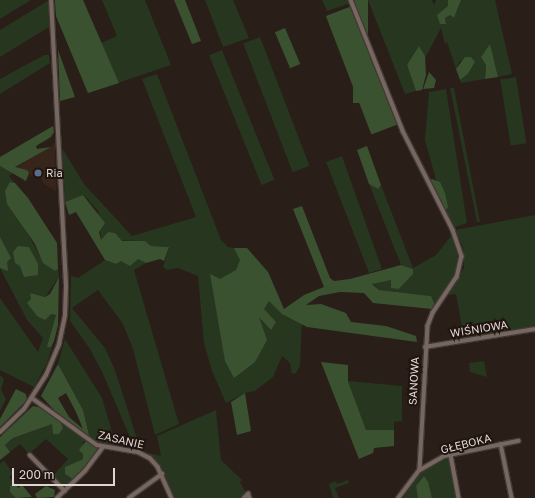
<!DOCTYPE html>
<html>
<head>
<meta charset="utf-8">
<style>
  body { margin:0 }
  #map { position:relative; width:535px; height:498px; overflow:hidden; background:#291e18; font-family:"Golos Text",sans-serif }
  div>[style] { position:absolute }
  .built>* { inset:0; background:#37251c }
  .green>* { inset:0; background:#26361f; transform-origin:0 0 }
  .forest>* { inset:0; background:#3b5231; transform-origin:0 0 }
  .roads { filter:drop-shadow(1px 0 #433935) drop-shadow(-1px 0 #433935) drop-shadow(0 1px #433935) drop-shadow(0 -1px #433935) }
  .minor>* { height:3.5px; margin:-1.75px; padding:0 1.75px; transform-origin:1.75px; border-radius:1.75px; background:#766760 }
  .tertiary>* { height:4px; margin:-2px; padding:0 2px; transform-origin:2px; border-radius:2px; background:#766760 }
  .dots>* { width:11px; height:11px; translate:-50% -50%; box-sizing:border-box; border:2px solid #20150f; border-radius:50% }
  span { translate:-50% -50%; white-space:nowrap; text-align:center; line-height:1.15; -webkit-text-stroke:4px #20150f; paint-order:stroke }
  .poi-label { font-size:11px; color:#dfd6d2 }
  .left { translate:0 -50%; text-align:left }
  .street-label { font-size:11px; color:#dfd6d2 }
  .scale { position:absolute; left:12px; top:468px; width:103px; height:18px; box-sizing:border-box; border:2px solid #dfd6d2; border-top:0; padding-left:5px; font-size:12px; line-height:14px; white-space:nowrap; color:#dfd6d2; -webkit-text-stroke:3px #20150f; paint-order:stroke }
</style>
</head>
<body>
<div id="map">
  <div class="built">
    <div style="clip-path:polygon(55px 141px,55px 150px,56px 191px,44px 184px,41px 178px,31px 176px,27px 170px,15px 168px,51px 147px)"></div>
  </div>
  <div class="green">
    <div style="clip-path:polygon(0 0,31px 0,0 19px)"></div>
    <div style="clip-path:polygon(49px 0,49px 27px,0 57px,0 30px)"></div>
    <div style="clip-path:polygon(55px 0,83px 0,101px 43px,117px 36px,102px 0,145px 0,171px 65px,88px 93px,56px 16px)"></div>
    <div style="clip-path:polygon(205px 0,233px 0,249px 38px,223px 47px)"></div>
    <div style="clip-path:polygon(322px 0,350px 0,351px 3px,327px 11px)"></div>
    <div style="clip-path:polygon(368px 0,432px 0,434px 5px,436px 0,448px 0,448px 6px,441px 24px,446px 24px,445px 18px,450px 15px,454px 18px,461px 0,495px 0,512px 74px,498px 77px,490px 45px,482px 56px,486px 65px,485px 79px,461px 83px,460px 80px,468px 74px,475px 62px,460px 61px,456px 69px,447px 42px,445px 44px,441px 28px,425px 58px,425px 56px,411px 60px,407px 65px,416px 91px,405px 94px)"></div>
    <div style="left:260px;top:37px;width:138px;height:18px;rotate:69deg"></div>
    <div style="left:222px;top:50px;width:140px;height:14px;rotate:68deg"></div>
    <div style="clip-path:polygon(44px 55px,49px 55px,50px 63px,0 94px,0 79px)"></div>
    <div style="clip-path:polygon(157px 74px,221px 240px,228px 247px,240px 249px,268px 272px,284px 309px,295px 304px,302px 319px,300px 366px,296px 373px,292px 374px,290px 363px,282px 356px,273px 377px,255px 391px,245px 393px,226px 403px,212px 371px,204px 344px,198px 276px,178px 268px,167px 270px,163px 267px,169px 247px,151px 246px,145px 241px,101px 240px,98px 211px,84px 195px,65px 202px,62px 148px,84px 184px,132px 236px,196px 217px,142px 79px)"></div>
    <div style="left:516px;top:77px;width:67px;height:16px;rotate:81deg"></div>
    <div style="clip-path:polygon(450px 88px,454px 88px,480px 222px,477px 222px)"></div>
    <div style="clip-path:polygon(446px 89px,467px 223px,453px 228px,445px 211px,445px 193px,436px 180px,425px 140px,429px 92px)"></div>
    <div style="clip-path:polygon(342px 156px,382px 269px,369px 273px,326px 162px)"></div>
    <div style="clip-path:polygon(0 166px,13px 173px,9px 176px,15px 183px,10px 182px,6px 195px,8px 199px,39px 254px,51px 268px,55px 271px,58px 269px,59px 277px,45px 297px,30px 293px,32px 299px,51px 314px,56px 315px,51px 347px,54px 341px,47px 363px,34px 387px,0 370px,0 298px,38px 352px,43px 338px,27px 320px,0 268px)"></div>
    <div style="clip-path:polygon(369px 184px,378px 189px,381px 185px,413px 268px,436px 255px,451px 236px,457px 247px,459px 267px,430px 314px,431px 296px,379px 290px,372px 283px,391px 280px,399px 289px,413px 274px,413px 269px,401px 265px)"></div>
    <div style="clip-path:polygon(535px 215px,535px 327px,464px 339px,456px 294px,448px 295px,464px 268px,463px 247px,455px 230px)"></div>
    <div style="clip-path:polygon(138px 259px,146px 263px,134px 270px,179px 424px,155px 435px,133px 349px,123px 324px,98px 290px,72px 308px,105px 348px,115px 370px,141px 451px,135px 449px,103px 374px,90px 349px,70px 321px,71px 276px,78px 278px,105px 260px,116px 264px,121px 261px)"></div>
    <div style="clip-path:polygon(65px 339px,102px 398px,117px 448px,90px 439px,83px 410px,58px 364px)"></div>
    <div style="clip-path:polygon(484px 361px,487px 377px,470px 372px,469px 363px)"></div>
    <div style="clip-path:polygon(0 375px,4px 379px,1px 390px,6px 399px,0 411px)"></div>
    <div style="clip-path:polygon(348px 381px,402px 386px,402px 421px,394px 422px,394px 430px,366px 430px)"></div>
    <div style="clip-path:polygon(216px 410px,221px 460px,242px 480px,240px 482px,246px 493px,242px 498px,173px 498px,160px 468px,145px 452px,161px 456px,157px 436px)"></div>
    <div style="clip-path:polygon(61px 423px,86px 441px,83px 442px,83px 459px,65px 467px,77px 476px,64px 488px,52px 477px,68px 459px,46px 439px,29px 454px,20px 444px,10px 452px,5px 445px,13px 438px,47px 425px,52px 424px,63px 428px)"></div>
    <div style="clip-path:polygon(473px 435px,474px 449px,461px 451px,460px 444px)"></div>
    <div style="clip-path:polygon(449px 456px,456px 498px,432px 498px,424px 476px,416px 486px,418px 498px,403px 498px,422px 470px)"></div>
    <div style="clip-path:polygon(4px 460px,13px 474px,9px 477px,15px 483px,10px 486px,16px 498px,0 498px,0 464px)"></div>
    <div style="clip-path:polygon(348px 480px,349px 483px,335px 488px,339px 498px,333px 498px,329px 484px,336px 481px,337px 484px)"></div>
  </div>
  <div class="forest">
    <div style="clip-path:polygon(55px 0,83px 0,119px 83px,88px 93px,56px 16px)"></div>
    <div style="clip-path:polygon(174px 0,185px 0,201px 41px,192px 44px)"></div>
    <div style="left:353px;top:0;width:15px;height:103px"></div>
    <div style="clip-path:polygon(448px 0,461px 0,454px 18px,450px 15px,445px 18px,446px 24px,440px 24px,437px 15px,448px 6px)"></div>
    <div style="left:352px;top:6px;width:127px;height:28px;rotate:69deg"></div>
    <div style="left:285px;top:28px;width:39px;height:11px;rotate:67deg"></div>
    <div style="clip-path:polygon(490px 44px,498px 77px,485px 79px,486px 65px,481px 57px)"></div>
    <div style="clip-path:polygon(419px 46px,425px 56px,426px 75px,422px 90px,416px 91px,407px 65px)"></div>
    <div style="clip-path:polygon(58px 50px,75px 97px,60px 101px)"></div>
    <div style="clip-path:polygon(465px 57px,471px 57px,475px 62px,468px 74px,460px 80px,456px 69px)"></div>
    <div style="clip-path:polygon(429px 72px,436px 80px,434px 88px,423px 89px)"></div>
    <div style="clip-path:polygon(53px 126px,54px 132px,51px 137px,36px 146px,37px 149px,51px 147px,15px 167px,27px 170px,29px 173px,26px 181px,0 166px,0 157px)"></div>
    <div style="clip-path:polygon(367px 146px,381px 185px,378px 189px,369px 184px,357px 150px)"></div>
    <div style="clip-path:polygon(432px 179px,440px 182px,445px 193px,448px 207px,445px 211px,429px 181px)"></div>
    <div style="clip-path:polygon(10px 182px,15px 183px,28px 198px,57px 243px,58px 269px,55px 271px,43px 263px,35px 244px,7px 204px,5px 191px)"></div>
    <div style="clip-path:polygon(83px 195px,105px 223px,99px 232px,101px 240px,108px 232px,115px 233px,122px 241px,145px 241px,151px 246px,169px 247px,164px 261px,160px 259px,146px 263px,138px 259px,130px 266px,121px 261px,116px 264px,105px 260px,76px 212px,69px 215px,65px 202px)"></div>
    <div style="clip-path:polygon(302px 206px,330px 278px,334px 281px,350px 279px,401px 265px,413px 269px,413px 274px,399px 289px,391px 288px,391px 280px,372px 284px,379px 290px,431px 296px,434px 303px,432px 309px,373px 303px,364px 293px,340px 292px,319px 296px,306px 305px,321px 304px,346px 313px,351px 322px,386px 326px,416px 336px,417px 342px,307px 327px,282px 314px,269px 301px,264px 309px,276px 322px,271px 330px,259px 317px,267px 340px,255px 362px,234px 378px,225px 361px,210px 274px,220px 279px,236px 270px,240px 260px,234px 248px,247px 248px,268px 272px,284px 309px,304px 295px,324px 287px,293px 209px)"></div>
    <div style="clip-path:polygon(0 237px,11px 258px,7px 262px,8px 271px,0 268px)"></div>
    <div style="clip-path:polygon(18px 246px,29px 247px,38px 264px,38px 275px,24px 277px,20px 266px,15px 263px,13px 252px)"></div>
    <div style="clip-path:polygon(59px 277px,58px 325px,54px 341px,51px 347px,47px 347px,56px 315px,51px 314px,45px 320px,37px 316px,27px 303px,31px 299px,30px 293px,45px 297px,50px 294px)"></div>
    <div style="clip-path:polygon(321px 362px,348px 365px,348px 381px,366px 430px,394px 430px,394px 446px,374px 448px,373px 453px,359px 459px)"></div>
    <div style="clip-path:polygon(evenodd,58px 364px,83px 410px,90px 439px,54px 410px,41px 396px,58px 364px,66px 393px,76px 412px,83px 429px,69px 417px,58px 398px,66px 393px)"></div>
    <div style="clip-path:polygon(16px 389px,26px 394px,27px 400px,0 427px,0 419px)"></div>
    <div style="clip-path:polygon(245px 393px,251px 431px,237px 435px,231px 402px)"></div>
    <div style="clip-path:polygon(33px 406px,42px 408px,61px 423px,63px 428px,59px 434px,53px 434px,52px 424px,13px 438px,5px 445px,10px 452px,0 460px,0 437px)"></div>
    <div style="clip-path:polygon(86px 441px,100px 450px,73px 479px,65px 474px,65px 467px,83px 459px,83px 454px,79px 450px)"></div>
    <div style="clip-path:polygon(424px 476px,428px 482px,432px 498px,418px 498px,416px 486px)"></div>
    <div style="clip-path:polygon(15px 483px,18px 488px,22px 485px,32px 497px,16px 498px,10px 492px,10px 486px)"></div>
    <div style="clip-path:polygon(46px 486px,55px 490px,54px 497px,37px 498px,35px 494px)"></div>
  </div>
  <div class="roads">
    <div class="minor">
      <div style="left:351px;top:0;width:141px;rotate:68.3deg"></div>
      <div style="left:403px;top:131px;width:111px;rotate:63.2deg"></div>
      <div style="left:453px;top:230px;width:28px;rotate:71deg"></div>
      <div style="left:462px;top:256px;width:22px;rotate:103deg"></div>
      <div style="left:457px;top:277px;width:43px;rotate:123.7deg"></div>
      <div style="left:433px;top:313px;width:14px;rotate:111deg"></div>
      <div style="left:428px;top:326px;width:144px;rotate:93.2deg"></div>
      <div style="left:420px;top:470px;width:35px;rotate:127deg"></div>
      <div style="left:425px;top:347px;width:111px;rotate:-9.3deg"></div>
      <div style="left:32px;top:398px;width:80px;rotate:35.9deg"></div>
      <div style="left:97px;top:445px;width:42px;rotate:9.7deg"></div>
      <div style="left:138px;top:452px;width:13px;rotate:27deg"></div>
      <div style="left:150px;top:458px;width:12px;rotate:48deg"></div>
      <div style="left:158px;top:467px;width:34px;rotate:66deg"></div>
      <div style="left:501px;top:444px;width:55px;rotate:78.5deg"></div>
      <div style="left:30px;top:455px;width:50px;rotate:45.8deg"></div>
      <div style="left:451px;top:455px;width:44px;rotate:79.5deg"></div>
      <div style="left:420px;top:470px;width:28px;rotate:-30deg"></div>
      <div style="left:444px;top:456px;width:76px;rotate:-11.5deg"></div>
      <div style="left:57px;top:498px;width:39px;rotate:-44deg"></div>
      <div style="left:85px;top:471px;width:30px;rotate:-53deg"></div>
      <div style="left:129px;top:498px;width:41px;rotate:-36deg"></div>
      <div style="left:244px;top:498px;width:6px;rotate:-45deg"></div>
      <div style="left:248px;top:494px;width:4px;rotate:63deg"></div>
    </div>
    <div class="tertiary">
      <div style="left:0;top:432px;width:33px;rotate:-44deg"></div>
      <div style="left:24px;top:409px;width:40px;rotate:-57.1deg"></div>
      <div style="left:46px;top:375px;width:34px;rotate:-67deg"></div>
      <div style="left:59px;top:344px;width:30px;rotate:-78deg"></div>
      <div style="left:65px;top:315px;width:30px;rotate:-88deg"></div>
      <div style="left:66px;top:285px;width:285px;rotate:-93deg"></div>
    </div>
  </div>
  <div class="dots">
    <div style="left:38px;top:173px;background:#5c6f8a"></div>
  </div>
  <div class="poi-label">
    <span class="left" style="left:46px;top:173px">Ria</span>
  </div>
  <div class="street-label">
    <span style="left:479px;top:329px;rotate:-9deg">WIŚNIOWA</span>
    <span style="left:414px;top:381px;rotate:-87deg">SANOWA</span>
    <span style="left:121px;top:440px;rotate:13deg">ZASANIE</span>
    <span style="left:466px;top:444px;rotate:-14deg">GŁĘBOKA</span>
  </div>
  <div class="scale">200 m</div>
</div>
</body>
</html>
